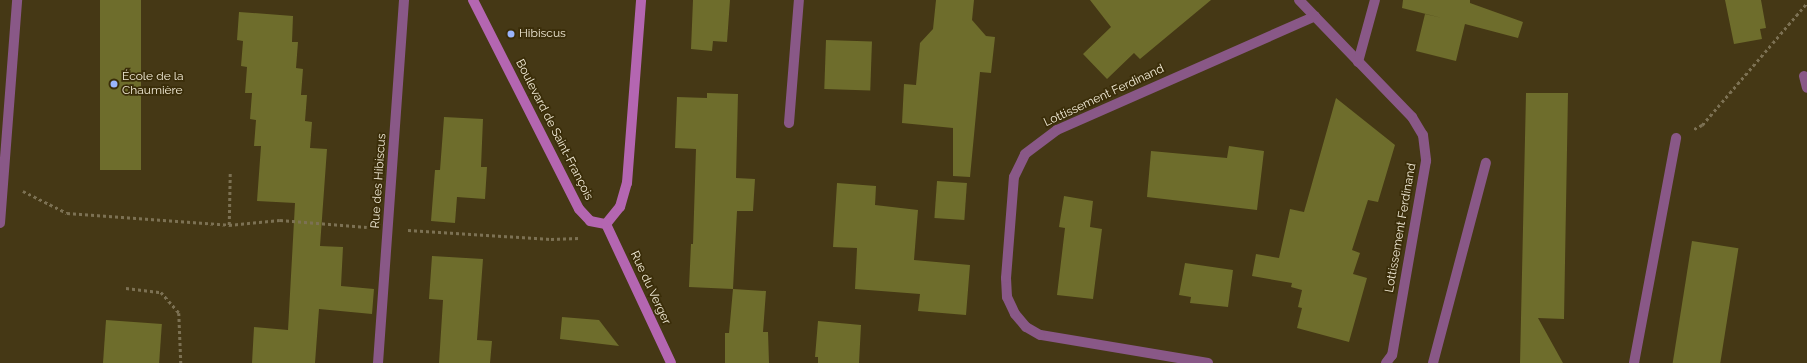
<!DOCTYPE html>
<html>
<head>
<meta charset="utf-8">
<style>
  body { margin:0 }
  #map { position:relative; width:1807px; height:363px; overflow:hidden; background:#453815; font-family:Raleway,sans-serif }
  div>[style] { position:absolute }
  .building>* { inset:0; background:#6e6d2c; transform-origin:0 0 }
  .path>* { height:2.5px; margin-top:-1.25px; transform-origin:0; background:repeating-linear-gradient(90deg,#7c7153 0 3px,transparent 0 6px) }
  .lane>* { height:10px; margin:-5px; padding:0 5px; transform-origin:5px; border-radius:5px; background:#895887 }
  .street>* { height:10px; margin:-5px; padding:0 5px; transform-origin:5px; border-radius:5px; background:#895887 }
  .secondary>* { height:10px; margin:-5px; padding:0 5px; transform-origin:5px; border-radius:5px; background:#b466b1 }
  .dots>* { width:11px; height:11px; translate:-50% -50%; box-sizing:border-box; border:2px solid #3a2d09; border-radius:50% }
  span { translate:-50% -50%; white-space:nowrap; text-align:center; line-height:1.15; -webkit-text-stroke:3.5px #3a2d09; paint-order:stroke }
  .poi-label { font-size:12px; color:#f2ebd7 }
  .left { translate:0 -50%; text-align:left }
  .street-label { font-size:12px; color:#f2ebd7 }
</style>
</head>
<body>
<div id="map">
  <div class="building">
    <div style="left:100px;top:0;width:41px;height:170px"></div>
    <div style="clip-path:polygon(693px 0,730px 0,727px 42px,713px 41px,712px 51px,691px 49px)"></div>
    <div style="clip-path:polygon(936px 0,974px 0,972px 20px,986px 36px,995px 37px,991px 73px,980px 72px,970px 177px,953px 176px,953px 128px,902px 123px,904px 84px,916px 85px,920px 43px,933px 29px)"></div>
    <div style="clip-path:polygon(1090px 0,1211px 0,1140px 59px,1134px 53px,1107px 79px,1083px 54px,1111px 27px)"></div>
    <div style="clip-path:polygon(1403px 0,1470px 0,1470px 3px,1523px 22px,1518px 38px,1465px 24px,1456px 61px,1416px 51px,1425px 14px,1442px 18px,1402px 8px)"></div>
    <div style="clip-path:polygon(1725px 0,1761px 0,1766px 28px,1760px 29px,1762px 39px,1734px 44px)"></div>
    <div style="clip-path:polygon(239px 12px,293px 16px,292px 42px,298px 42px,296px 68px,303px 69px,301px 95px,307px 95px,305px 121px,312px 122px,310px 148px,327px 149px,320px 246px,343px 247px,341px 286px,374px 289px,372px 314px,319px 309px,315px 363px,252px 363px,254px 327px,288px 330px,295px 203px,257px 201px,261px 146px,254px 146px,256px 120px,250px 119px,252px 93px,245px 93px,247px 67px,241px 66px,243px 41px,237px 40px)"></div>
    <div style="left:826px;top:40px;width:46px;height:49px;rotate:2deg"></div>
    <div style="clip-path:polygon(707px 93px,738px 94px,736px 178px,755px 179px,753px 211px,737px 211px,733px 289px,689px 287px,691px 244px,693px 244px,696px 149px,675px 148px,677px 97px,707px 98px)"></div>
    <div style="clip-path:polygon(1526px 93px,1568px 93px,1564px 319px,1538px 318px,1563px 363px,1520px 363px)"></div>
    <div style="clip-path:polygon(1336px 98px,1395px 145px,1378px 202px,1368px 200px,1352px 250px,1360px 253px,1353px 274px,1367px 278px,1349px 342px,1297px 328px,1302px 308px,1298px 307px,1302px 290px,1291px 287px,1292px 283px,1252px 276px,1256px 254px,1279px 258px,1290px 209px,1304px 212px)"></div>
    <div style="clip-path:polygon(444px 117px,483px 119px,481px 167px,487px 167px,485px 199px,457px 197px,455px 223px,431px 221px,435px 170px,440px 170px)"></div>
    <div style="clip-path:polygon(1229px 146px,1264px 151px,1257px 210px,1147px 197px,1151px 151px,1227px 158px)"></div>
    <div style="left:937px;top:181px;width:30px;height:37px;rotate:4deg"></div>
    <div style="clip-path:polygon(837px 183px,876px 186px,875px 205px,918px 210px,914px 260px,970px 265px,966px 315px,918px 311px,920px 294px,855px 289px,857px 248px,833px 247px)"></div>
    <div style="clip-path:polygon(1064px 196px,1093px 201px,1090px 227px,1102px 229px,1093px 299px,1057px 295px,1065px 228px,1059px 227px)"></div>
    <div style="left:1692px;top:241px;width:47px;height:124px;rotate:9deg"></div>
    <div style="clip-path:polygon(432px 256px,483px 259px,477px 340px,492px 341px,490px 363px,439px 363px,443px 300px,429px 299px)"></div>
    <div style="clip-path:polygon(1185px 263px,1233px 270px,1228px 307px,1190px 303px,1191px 297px,1179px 295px)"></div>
    <div style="clip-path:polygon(733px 289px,766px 291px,763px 332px,768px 332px,769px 363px,725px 363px,725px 333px,729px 333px)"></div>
    <div style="clip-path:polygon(562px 317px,599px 320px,619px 346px,560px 339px)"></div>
    <div style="left:106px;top:320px;width:56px;height:43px;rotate:4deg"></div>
    <div style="clip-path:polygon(818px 321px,861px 325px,859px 363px,818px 363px,818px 357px,815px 357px)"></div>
  </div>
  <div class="path">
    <div style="left:1694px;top:129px;width:9px;rotate:-27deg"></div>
    <div style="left:1702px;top:125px;width:161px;rotate:-49.3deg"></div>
    <div style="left:23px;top:191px;width:49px;rotate:26.6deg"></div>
    <div style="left:67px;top:213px;width:162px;rotate:4.2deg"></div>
    <div style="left:229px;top:225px;width:52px;rotate:-88.9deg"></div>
    <div style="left:229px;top:225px;width:51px;rotate:-5.6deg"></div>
    <div style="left:280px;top:220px;width:87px;rotate:4.6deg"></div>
    <div style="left:408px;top:230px;width:143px;rotate:3.6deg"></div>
    <div style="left:551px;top:239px;width:28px;rotate:-2deg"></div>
    <div style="left:126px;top:288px;width:35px;rotate:7deg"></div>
    <div style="left:161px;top:292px;width:28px;rotate:49deg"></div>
    <div style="left:179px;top:313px;width:50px;rotate:87.7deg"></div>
  </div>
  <div class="lane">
    <div style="left:1433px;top:363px;width:207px;rotate:-75.2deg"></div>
    <div style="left:1634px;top:363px;width:229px;rotate:-79.4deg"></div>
  </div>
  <div class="street">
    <div style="left:1299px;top:0;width:163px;rotate:46deg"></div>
    <div style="left:1412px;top:117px;width:21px;rotate:59deg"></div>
    <div style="left:1423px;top:135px;width:26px;rotate:83deg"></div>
    <div style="left:1426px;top:161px;width:197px;rotate:99.9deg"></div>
    <div style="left:1392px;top:355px;width:10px;rotate:127deg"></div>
    <div style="left:1358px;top:62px;width:64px;rotate:-74.7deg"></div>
    <div style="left:1804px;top:76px;width:12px;rotate:76deg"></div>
    <div style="left:789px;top:123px;width:123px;rotate:-85.4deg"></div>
    <div style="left:0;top:223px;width:224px;rotate:-85.6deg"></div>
    <div style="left:378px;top:363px;width:364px;rotate:-85.9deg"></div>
    <div style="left:1208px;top:363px;width:170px;rotate:-170.5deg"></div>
    <div style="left:1040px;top:335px;width:16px;rotate:-150deg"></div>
    <div style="left:1026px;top:327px;width:17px;rotate:-130deg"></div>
    <div style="left:1015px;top:314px;width:19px;rotate:-115deg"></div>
    <div style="left:1007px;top:297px;width:19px;rotate:-93deg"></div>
    <div style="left:1006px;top:278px;width:101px;rotate:-85.5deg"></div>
    <div style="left:1014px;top:177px;width:25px;rotate:-64deg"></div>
    <div style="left:1025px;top:154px;width:40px;rotate:-37deg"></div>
    <div style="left:1057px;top:130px;width:282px;rotate:-23.8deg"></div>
  </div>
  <div class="secondary">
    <div style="left:473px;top:0;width:234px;rotate:63.1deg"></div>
    <div style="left:579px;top:209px;width:16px;rotate:47deg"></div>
    <div style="left:590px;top:221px;width:16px;rotate:11deg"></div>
    <div style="left:606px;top:224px;width:22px;rotate:-51deg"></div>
    <div style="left:620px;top:207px;width:25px;rotate:-74deg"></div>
    <div style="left:627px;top:183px;width:184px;rotate:-85.6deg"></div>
    <div style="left:606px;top:224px;width:153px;rotate:64.9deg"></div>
  </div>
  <div class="dots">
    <div style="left:511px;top:34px;background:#9ab5fd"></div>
    <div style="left:114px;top:84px;background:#9ab5fd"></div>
  </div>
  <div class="poi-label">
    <span class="left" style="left:519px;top:34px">Hibiscus</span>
    <span class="left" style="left:122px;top:84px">École de la<br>Chaumière</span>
  </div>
  <div class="street-label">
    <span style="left:1104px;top:96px;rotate:-25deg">Lottissement Ferdinand</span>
    <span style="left:554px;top:130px;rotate:63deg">Boulevard de Saint-François</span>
    <span style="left:379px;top:181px;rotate:-86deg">Rue des Hibiscus</span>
    <span style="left:1401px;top:228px;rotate:-80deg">Lottissement Ferdinand</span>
    <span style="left:650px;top:288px;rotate:65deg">Rue du Verger</span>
  </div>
</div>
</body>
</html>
